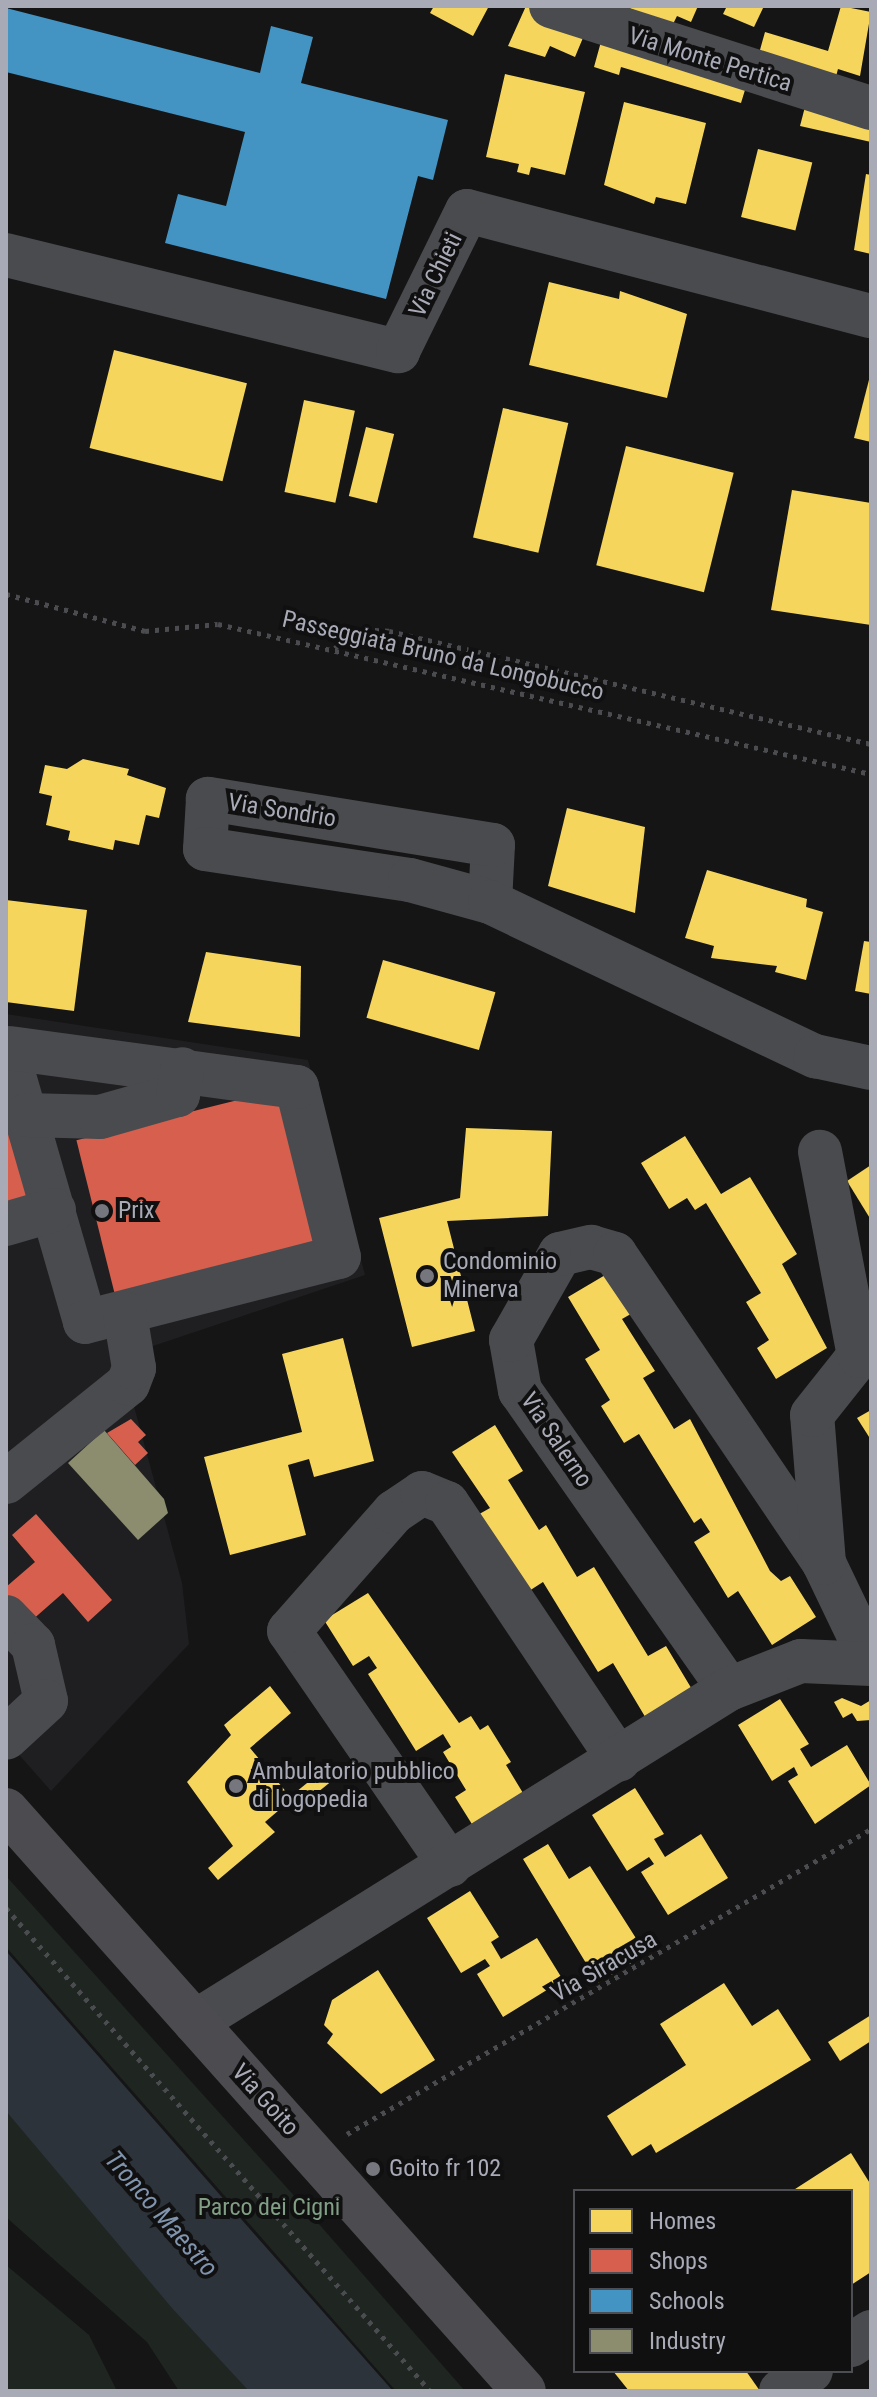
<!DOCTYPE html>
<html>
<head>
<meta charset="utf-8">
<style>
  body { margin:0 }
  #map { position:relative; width:877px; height:2397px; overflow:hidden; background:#151516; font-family:"Roboto Condensed",sans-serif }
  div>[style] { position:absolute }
  .built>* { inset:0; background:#1f1f21 }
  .green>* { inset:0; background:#1f2621 }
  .water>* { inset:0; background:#2d333a }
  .homes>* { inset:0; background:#f6d55c; transform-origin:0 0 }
  .shops>* { inset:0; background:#d6604d; transform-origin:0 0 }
  .schools>* { inset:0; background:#4393c3 }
  .industry>* { inset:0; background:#8c8c6e }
  .path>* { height:5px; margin-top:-2.5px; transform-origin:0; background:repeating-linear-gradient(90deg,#4b4c50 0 4px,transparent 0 10px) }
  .minor>* { height:44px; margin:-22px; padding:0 22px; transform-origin:22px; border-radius:22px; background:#4a4b4e }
  .major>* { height:44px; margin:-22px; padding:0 22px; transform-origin:22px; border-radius:22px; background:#4c4c50 }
  .dots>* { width:22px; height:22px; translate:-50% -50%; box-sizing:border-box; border:4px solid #101011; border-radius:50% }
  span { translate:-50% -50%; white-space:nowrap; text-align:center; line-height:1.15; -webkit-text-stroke:8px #101011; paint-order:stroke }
  .street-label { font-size:24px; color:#a8aab6 }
  .poi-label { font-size:24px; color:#a8aab6 }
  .left { translate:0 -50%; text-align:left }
  .park-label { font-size:24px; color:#809f85 }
  .water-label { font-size:26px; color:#8194ae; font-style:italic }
  .frame { position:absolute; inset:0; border:8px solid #a8aab6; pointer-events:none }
  .legend { position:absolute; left:573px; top:2189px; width:280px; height:184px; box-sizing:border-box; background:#101011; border:2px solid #4d4e53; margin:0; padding:10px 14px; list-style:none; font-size:24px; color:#a8aab6 }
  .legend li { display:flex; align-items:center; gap:16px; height:40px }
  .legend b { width:40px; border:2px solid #4d4e53 }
</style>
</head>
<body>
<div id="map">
  <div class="built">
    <div style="clip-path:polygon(6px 1014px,308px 1060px,365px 1275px,150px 1347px,132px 1399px,182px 1583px,189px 1644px,51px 1791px,6px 1740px)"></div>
  </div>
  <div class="green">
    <div style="clip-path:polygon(6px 1876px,297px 2199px,465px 2391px,396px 2391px,6px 1947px)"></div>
    <div style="clip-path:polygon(6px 2085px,270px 2391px,179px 2391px,147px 2342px,6px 2217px)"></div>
    <div style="clip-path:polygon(6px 2265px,89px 2335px,117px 2391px,6px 2391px)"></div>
  </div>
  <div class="water">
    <div style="clip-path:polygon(6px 1951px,256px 2236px,393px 2391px,249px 2391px,172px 2308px,6px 2111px)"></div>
  </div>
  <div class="homes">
    <div style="clip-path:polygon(434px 6px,489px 6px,473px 36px,430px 13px)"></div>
    <div style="clip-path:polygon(526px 6px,585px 33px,575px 57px,550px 46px,545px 57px,508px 46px)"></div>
    <div style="clip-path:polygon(624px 6px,698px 6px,691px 22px,677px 16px,672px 26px)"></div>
    <div style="clip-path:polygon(727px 6px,764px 6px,754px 27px,723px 14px)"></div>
    <div style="clip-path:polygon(841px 6px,871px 12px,860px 76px,838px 69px,835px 80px,758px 57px,765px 32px,828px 51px)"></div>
    <div style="clip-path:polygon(602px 38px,749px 77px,741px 103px,621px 67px,619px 75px,594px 67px)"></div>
    <div style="clip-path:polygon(505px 74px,585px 92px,565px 175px,531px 167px,529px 175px,517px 172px,519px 164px,486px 157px)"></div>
    <div style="clip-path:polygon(624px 102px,706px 123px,686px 204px,656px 197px,654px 204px,604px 185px)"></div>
    <div style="clip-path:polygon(806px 103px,871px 116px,871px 142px,800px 126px)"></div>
    <div style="left:758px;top:149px;width:56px;height:70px;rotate:14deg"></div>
    <div style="clip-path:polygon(866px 174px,871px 175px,871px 254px,854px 250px)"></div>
    <div style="clip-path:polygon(549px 282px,619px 299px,620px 291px,687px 314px,667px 398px,529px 365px)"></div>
    <div style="left:114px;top:350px;width:137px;height:101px;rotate:14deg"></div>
    <div style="clip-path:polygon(870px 376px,871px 376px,871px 442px,854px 438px)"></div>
    <div style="left:304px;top:400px;width:52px;height:94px;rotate:12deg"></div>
    <div style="left:503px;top:408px;width:67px;height:133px;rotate:13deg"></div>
    <div style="left:366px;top:427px;width:29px;height:71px;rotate:14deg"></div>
    <div style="left:626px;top:446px;width:111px;height:123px;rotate:14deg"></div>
    <div style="clip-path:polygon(792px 490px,871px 503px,871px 625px,771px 610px)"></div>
    <div style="clip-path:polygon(83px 759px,129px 769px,127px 775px,166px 788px,159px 818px,146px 815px,139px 845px,115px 840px,113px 850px,68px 840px,70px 831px,46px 825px,52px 796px,39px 793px,45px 765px,67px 769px)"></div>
    <div style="clip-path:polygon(567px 808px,645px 827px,635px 913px,548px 886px)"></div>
    <div style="clip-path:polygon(707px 870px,807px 899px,806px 907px,823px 912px,806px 980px,775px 972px,777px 966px,711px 958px,714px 946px,685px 938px)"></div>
    <div style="clip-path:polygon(6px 900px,87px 910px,74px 1011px,6px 1002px)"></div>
    <div style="clip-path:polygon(864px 941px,871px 942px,871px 994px,855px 991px)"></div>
    <div style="clip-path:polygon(206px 952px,301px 966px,300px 1037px,188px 1022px)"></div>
    <div style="left:383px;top:960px;width:117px;height:60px;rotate:16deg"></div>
    <div style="clip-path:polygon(466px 1128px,552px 1131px,548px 1216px,447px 1221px,475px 1331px,412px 1347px,379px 1218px,460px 1198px)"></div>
    <div style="clip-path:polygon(685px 1136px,721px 1194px,750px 1177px,797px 1254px,782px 1264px,827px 1348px,776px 1379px,757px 1348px,769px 1340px,746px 1302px,761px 1293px,706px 1203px,695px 1210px,687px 1198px,669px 1209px,641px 1163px)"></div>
    <div style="clip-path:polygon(871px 1165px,871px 1220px,847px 1181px)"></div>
    <div style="clip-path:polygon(612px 1271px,636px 1311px,622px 1319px,655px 1371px,643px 1378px,674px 1429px,690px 1419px,770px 1571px,781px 1581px,790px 1576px,816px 1617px,772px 1645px,738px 1591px,728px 1598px,694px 1542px,710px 1532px,701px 1518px,694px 1523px,639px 1434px,624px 1443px,601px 1406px,610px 1400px,585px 1359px,600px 1350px,568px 1297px)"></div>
    <div style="clip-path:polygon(343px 1338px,374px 1461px,314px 1477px,309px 1459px,288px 1465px,306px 1535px,230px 1555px,204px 1457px,302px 1432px,282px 1354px)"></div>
    <div style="clip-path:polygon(871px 1410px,871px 1440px,857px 1418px)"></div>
    <div style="clip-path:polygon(495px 1425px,523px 1471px,508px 1480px,539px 1530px,546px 1525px,577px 1577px,594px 1567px,648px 1656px,666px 1646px,693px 1691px,647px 1720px,613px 1663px,598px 1672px,543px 1582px,529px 1591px,474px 1517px,490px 1508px,452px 1452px)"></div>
    <div style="clip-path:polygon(368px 1593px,459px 1723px,471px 1716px,480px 1730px,488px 1725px,511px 1762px,506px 1765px,526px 1798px,475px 1829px,455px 1797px,466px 1790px,443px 1752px,451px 1747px,443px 1734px,416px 1751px,368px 1674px,377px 1668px,369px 1656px,353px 1666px,324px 1620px)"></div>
    <div style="clip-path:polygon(270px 1686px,291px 1713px,250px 1748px,292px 1799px,265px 1822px,275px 1832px,218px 1880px,208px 1868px,233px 1846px,187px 1782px,231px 1735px,224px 1725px)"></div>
    <div style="clip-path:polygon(842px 1698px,861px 1706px,871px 1700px,871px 1720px,857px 1721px,852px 1713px,843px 1718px,834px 1702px)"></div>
    <div style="clip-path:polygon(780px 1699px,809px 1744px,800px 1749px,811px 1767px,847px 1745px,871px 1785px,815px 1824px,788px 1781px,798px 1775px,794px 1767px,772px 1781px,738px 1725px)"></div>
    <div style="left:328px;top:1766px;width:14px;height:42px;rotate:51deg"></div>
    <div style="clip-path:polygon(635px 1788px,664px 1834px,654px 1839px,665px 1857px,701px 1834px,728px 1878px,668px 1915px,641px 1872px,654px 1864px,649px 1857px,627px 1871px,592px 1815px)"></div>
    <div style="clip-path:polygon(548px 1844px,569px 1879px,590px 1866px,646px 1954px,598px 1983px,523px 1859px)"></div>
    <div style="clip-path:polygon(470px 1891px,499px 1937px,491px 1942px,501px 1959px,537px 1938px,563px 1980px,503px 2017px,477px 1974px,490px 1966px,485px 1959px,461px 1973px,427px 1918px)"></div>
    <div style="clip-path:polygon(378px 1970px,435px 2060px,381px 2094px,327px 2043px,333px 2034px,324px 2025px,332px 2000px)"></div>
    <div style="clip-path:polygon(724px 1983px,752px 2026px,778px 2009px,811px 2060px,656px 2153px,651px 2144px,632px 2156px,607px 2116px,686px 2065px,660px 2024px)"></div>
    <div style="clip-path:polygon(871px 2015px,871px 2041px,840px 2061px,828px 2042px)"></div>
    <div style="clip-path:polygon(851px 2153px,871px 2185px,871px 2272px,851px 2285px,851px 2191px,792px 2191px)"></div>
    <div style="clip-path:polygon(613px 2371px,746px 2371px,760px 2391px,629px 2391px)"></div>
  </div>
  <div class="shops">
    <div style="clip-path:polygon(6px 1069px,44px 1210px,6px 1220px)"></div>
    <div style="left:286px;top:1088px;width:161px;height:216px;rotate:76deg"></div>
    <div style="clip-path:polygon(131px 1419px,146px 1435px,138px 1442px,148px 1453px,135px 1465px,107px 1433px)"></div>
    <div style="clip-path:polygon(36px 1514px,112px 1600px,88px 1622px,63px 1593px,6px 1643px,6px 1587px,35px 1562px,12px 1535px)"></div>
  </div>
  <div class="schools">
    <div style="clip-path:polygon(6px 8px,260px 73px,271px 26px,313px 37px,301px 83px,448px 120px,433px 180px,418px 176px,386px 299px,165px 243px,178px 194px,226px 206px,245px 132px,6px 72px)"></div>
  </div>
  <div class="industry">
    <div style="clip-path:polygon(104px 1430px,164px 1499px,168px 1513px,138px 1540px,68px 1463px)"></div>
  </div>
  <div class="path">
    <div style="left:6px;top:594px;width:144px;rotate:14.9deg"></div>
    <div style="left:145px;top:631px;width:73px;rotate:-5.5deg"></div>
    <div style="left:218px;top:624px;width:670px;rotate:12.94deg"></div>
    <div style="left:335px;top:648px;width:28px;rotate:-44deg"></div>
    <div style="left:355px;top:629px;width:34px;rotate:3deg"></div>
    <div style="left:389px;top:631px;width:495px;rotate:13.2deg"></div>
    <div style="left:6px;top:1908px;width:643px;rotate:48.72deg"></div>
    <div style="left:347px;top:2134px;width:606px;rotate:-30.2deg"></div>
  </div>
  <div class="minor">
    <div style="left:551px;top:6px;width:336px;rotate:17.7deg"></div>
    <div style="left:6px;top:255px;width:404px;rotate:13.8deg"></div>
    <div style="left:398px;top:351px;width:156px;rotate:-63.8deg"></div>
    <div style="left:467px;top:211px;width:417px;rotate:14.6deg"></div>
    <div style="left:490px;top:902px;width:57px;rotate:-87deg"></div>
    <div style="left:493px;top:845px;width:289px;rotate:-170.8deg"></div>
    <div style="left:208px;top:799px;width:50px;rotate:93.4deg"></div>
    <div style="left:205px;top:849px;width:207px;rotate:8.6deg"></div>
    <div style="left:410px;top:880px;width:83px;rotate:15.4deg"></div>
    <div style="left:490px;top:902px;width:360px;rotate:25.4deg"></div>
    <div style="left:815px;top:1056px;width:57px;rotate:12.1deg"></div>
    <div style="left:6px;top:1048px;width:285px;rotate:73.9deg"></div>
    <div style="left:85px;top:1322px;width:262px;rotate:-14.4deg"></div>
    <div style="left:339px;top:1257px;width:175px;rotate:-103.9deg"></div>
    <div style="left:297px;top:1087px;width:290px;rotate:-172.3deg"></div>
    <div style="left:27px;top:1115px;width:73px;rotate:1.6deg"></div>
    <div style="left:100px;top:1117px;width:81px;rotate:-15.8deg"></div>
    <div style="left:178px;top:1095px;width:26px;rotate:-81deg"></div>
    <div style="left:6px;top:1224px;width:50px;rotate:-16.3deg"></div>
    <div style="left:6px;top:1482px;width:156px;rotate:-38.8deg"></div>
    <div style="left:128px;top:1384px;width:17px;rotate:-69deg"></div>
    <div style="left:134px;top:1368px;width:55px;rotate:-99.5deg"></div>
    <div style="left:824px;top:1563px;width:109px;rotate:64.4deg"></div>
    <div style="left:6px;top:1617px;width:39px;rotate:46deg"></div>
    <div style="left:33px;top:1645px;width:57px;rotate:76.9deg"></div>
    <div style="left:46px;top:1701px;width:54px;rotate:137.2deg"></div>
    <div style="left:729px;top:1689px;width:364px;rotate:-125deg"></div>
    <div style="left:520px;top:1391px;width:52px;rotate:-100deg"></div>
    <div style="left:511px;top:1340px;width:99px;rotate:-60.3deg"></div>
    <div style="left:560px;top:1254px;width:32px;rotate:-13deg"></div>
    <div style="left:591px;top:1247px;width:25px;rotate:16deg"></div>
    <div style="left:615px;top:1254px;width:373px;rotate:55.9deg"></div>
    <div style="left:824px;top:1563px;width:148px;rotate:-94.6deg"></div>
    <div style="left:812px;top:1415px;width:75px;rotate:-51.5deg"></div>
    <div style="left:859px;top:1356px;width:208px;rotate:-100.8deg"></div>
    <div style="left:450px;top:1865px;width:284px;rotate:-124.5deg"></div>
    <div style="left:289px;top:1631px;width:159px;rotate:-48.6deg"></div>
    <div style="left:394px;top:1512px;width:34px;rotate:-34deg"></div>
    <div style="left:422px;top:1493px;width:27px;rotate:22deg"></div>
    <div style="left:447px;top:1503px;width:309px;rotate:56.2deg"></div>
    <div style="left:195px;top:2022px;width:629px;rotate:-31.95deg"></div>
    <div style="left:729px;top:1689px;width:77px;rotate:-21.3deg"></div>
    <div style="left:801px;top:1661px;width:70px;rotate:2.5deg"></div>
    <div style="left:851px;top:2345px;width:24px;rotate:-33deg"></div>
    <div style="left:781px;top:2391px;width:36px;rotate:-34deg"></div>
  </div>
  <div class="major">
    <div style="left:6px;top:1810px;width:778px;rotate:48.28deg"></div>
  </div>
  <div class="dots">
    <div style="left:102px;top:1211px;background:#75767e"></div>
    <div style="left:427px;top:1276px;background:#75767e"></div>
    <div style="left:236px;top:1786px;background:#75767e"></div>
    <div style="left:373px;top:2169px;background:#75767e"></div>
  </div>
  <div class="street-label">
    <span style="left:710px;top:60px;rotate:17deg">Via Monte Pertica</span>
    <span style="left:436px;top:275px;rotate:-64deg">Via Chieti</span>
    <span style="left:443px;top:656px;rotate:13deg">Passeggiata Bruno da Longobucco</span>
    <span style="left:282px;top:811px;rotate:9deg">Via Sondrio</span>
    <span style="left:556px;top:1440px;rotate:56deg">Via Salerno</span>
    <span style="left:604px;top:1967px;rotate:-30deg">Via Siracusa</span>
    <span style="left:265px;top:2100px;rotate:48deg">Via Goito</span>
  </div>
  <div class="poi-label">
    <span class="left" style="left:118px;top:1211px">Prix</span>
    <span class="left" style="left:443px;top:1276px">Condominio<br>Minerva</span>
    <span class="left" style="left:252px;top:1786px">Ambulatorio pubblico<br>di logopedia</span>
    <span class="left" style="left:389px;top:2169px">Goito fr 102</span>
  </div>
  <div class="park-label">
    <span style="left:269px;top:2208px">Parco dei Cigni</span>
  </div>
  <div class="water-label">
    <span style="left:161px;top:2214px;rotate:49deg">Tronco Maestro</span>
  </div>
  <div class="frame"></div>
  <ul class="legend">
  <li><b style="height:22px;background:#f6d55c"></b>Homes</li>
  <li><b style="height:22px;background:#d6604d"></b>Shops</li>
  <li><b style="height:22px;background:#4393c3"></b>Schools</li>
  <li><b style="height:22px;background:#8c8c6e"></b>Industry</li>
  </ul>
</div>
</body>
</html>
